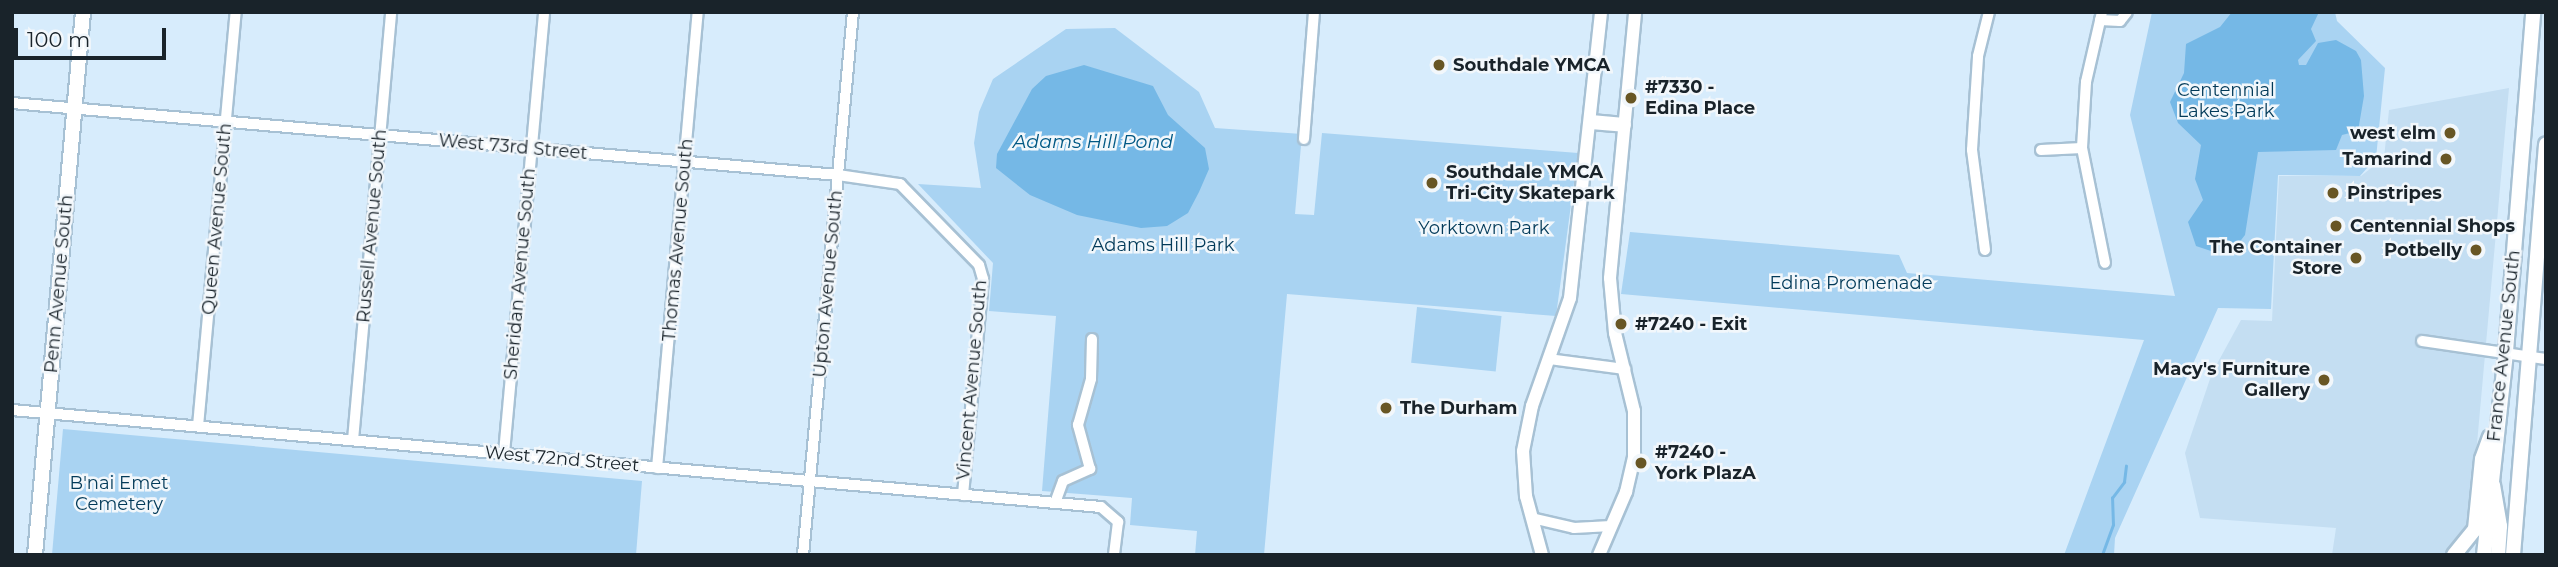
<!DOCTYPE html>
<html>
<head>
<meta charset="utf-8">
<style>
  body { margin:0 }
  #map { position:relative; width:2558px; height:567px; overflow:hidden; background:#d7ecfc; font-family:Montserrat,sans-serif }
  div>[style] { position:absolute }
  .built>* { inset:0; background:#c4def2 }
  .green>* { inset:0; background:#a9d3f2; transform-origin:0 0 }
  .water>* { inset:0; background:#75b8e6 }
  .stream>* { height:2.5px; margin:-1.25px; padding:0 1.25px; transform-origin:1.25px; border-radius:1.25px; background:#75b8e6 }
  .roads { filter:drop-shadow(2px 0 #a7c1d4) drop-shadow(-2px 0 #a7c1d4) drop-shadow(0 2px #a7c1d4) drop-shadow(0 -2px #a7c1d4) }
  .minor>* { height:10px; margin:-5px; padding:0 5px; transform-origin:5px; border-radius:5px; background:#fff }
  .tertiary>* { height:12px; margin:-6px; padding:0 6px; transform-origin:6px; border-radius:6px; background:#fff }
  .secondary>* { height:14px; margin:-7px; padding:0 7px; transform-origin:7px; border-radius:7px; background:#fff }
  .dots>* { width:19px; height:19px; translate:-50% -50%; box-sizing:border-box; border:4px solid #f2f7fb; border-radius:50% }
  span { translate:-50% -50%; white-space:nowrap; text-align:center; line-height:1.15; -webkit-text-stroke:5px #f2f7fb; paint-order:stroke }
  .poi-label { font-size:18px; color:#19232a; font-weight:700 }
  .left { translate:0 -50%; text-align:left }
  .right { translate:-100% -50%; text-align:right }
  .park-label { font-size:18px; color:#023a59 }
  .street-label { font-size:18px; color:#19232a }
  .water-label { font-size:19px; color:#015884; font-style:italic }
  .frame { position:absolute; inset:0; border:14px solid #19232a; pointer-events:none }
  .scale { position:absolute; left:14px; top:28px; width:152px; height:32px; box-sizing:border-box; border:4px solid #19232a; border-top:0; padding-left:9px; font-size:21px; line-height:24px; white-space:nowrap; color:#19232a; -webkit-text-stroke:5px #f2f7fb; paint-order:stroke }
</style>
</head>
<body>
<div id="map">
  <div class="built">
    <div style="clip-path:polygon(2509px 88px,2467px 555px,2332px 555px,2336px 528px,2200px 518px,2185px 453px,2212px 373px,2241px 320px,2272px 321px,2279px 176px,2361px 176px,2384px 158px,2389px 110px)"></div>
  </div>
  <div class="green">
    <div style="clip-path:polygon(2152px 12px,2335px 12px,2337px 21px,2385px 68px,2376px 158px,2360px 176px,2278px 175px,2271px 309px,2218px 308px,2115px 538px,2114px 555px,2064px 555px,2144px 340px,1621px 294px,1630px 232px,1899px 255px,1907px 273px,2175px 296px,2130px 115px)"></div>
    <div style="clip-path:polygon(1115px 28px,1199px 92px,1215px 128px,1302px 134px,1295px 214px,1314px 215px,1322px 133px,1578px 153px,1556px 316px,1287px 294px,1264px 555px,1195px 555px,1197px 531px,1130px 525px,1132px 498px,1042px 491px,1056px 316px,989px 311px,993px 263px,918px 184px,981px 188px,974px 143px,979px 112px,993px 79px,1066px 29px)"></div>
    <div style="left:1417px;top:307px;width:85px;height:56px;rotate:6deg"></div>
    <div style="clip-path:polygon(63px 429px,642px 481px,636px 555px,52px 555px)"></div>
  </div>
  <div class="water">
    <div style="clip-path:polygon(2232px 12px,2319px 12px,2311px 29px,2316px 41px,2298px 60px,2299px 65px,2306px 65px,2318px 43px,2336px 40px,2356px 51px,2361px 60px,2364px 96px,2358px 131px,2342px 135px,2336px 150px,2258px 152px,2245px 235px,2234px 249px,2214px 252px,2196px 246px,2188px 222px,2203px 200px,2195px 179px,2201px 145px,2178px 123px,2170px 102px,2184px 73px,2186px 44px,2220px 27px)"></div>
    <div style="clip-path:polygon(1084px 65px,1153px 86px,1168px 115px,1205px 148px,1209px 169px,1199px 192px,1188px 213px,1167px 226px,1141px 228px,1077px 215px,1030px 195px,996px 168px,997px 154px,1032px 89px,1046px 76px)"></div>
  </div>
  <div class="stream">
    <div style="left:2102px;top:555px;width:32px;rotate:-70deg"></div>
    <div style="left:2113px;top:525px;width:27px;rotate:-92deg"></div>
    <div style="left:2112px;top:498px;width:20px;rotate:-53deg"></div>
    <div style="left:2124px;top:482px;width:16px;rotate:-83deg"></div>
  </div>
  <div class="roads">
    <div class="minor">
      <div style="left:2102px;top:12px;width:72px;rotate:102.9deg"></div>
      <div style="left:2086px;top:82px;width:66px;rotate:93.5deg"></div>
      <div style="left:2082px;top:148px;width:117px;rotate:78.7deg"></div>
      <div style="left:2100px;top:20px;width:20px;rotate:3deg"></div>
      <div style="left:2120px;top:21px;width:11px;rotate:-52deg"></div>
      <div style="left:12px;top:103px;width:829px;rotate:4.98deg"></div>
      <div style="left:838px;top:175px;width:63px;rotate:8.3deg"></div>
      <div style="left:900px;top:184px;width:113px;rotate:45.7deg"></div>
      <div style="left:979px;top:265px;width:15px;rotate:74deg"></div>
      <div style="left:983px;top:279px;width:217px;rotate:95.3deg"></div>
      <div style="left:1304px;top:139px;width:127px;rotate:-85.5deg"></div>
      <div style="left:2041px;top:150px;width:41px;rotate:-2.8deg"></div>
      <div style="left:1985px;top:250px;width:101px;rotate:-97.4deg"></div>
      <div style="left:1972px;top:150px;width:94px;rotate:-86.3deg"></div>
      <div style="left:1978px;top:56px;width:45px;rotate:-76deg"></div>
      <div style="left:2422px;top:341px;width:125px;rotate:8.3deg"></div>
      <div style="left:1549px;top:359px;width:77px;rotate:7.5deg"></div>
      <div style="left:12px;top:410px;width:1093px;rotate:5.09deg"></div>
      <div style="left:1101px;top:507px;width:23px;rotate:41deg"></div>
      <div style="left:1118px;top:522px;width:33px;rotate:97deg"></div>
      <div style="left:198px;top:426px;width:416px;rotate:-84.8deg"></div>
      <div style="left:353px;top:440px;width:430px;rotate:-84.9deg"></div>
      <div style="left:504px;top:453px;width:443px;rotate:-84.8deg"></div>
      <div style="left:657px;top:468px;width:458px;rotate:-84.9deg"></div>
      <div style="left:1055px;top:503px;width:23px;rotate:-70deg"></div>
      <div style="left:1063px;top:481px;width:30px;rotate:-24deg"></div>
      <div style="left:1090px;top:469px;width:46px;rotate:-105.3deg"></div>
      <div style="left:1078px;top:425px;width:48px;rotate:-74.2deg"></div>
      <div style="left:1091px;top:379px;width:40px;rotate:-88.6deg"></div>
      <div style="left:1536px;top:519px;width:39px;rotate:13deg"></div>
      <div style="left:1574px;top:528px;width:37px;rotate:-3deg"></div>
      <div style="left:803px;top:555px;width:545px;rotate:-84.74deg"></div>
    </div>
    <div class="tertiary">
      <div style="left:1542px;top:555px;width:61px;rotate:-105.2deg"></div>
      <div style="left:1526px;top:496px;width:45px;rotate:-93.8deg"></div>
      <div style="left:1523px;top:451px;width:46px;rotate:-78.7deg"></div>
      <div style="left:1532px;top:406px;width:114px;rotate:-70.6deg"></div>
      <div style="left:1570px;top:298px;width:288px;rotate:-83.8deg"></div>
      <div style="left:1599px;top:555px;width:69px;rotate:-66.8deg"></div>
      <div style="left:1626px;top:492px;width:37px;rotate:-77deg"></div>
      <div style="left:1634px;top:456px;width:45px;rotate:-90deg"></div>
      <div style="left:1634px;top:411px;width:80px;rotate:-103.7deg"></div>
      <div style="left:1615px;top:333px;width:55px;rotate:-95.2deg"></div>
      <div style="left:1610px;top:278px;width:267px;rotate:-84.6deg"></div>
    </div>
    <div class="secondary">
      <div style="left:1591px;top:122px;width:33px;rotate:5deg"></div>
      <div style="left:2493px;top:485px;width:42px;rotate:80.3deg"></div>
      <div style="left:2500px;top:526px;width:29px;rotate:94deg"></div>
      <div style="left:35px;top:555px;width:545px;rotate:-84.95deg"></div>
      <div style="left:2454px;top:555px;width:33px;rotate:-51deg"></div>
      <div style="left:2475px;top:529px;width:70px;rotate:-84.3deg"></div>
      <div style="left:2482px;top:459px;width:23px;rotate:-70deg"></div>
      <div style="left:2484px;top:555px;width:205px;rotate:-83.8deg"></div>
      <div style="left:2506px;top:351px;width:340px;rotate:-85.4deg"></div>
      <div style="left:2513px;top:555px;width:412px;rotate:-85.4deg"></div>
    </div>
  </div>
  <div class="dots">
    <div style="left:1439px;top:65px;background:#685624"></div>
    <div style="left:1631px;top:98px;background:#685624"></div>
    <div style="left:2450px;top:133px;background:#685624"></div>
    <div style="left:2446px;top:159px;background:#685624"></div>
    <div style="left:1432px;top:183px;background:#685624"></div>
    <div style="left:2333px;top:193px;background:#685624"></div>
    <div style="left:2336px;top:226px;background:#685624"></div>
    <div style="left:2476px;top:250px;background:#685624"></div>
    <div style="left:2356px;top:258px;background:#685624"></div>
    <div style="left:1621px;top:324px;background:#685624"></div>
    <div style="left:2324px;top:380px;background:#685624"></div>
    <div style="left:1386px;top:408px;background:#685624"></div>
    <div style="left:1641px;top:463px;background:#685624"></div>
  </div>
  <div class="poi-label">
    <span class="left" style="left:1453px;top:65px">Southdale YMCA</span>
    <span class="left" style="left:1645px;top:98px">#7330 -<br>Edina Place</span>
    <span class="right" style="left:2436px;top:133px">west elm</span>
    <span class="right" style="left:2432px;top:159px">Tamarind</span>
    <span class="left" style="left:1446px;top:183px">Southdale YMCA<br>Tri-City Skatepark</span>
    <span class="left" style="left:2347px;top:193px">Pinstripes</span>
    <span class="left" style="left:2350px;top:226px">Centennial Shops</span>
    <span class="right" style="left:2342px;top:258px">The Container<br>Store</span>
    <span class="right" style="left:2462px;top:250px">Potbelly</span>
    <span class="left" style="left:1635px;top:324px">#7240 - Exit</span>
    <span class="right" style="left:2310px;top:380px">Macy's Furniture<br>Gallery</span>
    <span class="left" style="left:1400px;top:408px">The Durham</span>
    <span class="left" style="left:1655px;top:463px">#7240 -<br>York PlazA</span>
  </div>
  <div class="park-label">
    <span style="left:2226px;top:101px">Centennial<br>Lakes Park</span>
    <span style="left:1484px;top:228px">Yorktown Park</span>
    <span style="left:1163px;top:245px">Adams Hill Park</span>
    <span style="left:1851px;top:283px">Edina Promenade</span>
    <span style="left:119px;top:494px">B'nai Emet<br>Cemetery</span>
  </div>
  <div class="street-label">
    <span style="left:513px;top:147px;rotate:5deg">West 73rd Street</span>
    <span style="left:217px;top:219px;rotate:-85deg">Queen Avenue South</span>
    <span style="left:372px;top:226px;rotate:-85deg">Russell Avenue South</span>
    <span style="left:678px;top:240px;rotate:-85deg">Thomas Avenue South</span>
    <span style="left:520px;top:274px;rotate:-85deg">Sheridan Avenue South</span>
    <span style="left:59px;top:284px;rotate:-85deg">Penn Avenue South</span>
    <span style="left:828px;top:284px;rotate:-85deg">Upton Avenue South</span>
    <span style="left:2504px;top:346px;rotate:-84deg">France Avenue South</span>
    <span style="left:972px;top:380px;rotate:-85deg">Vincent Avenue South</span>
    <span style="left:562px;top:459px;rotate:5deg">West 72nd Street</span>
  </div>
  <div class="water-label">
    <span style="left:1093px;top:142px">Adams Hill Pond</span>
  </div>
  <div class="frame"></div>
  <div class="scale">100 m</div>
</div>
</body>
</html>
